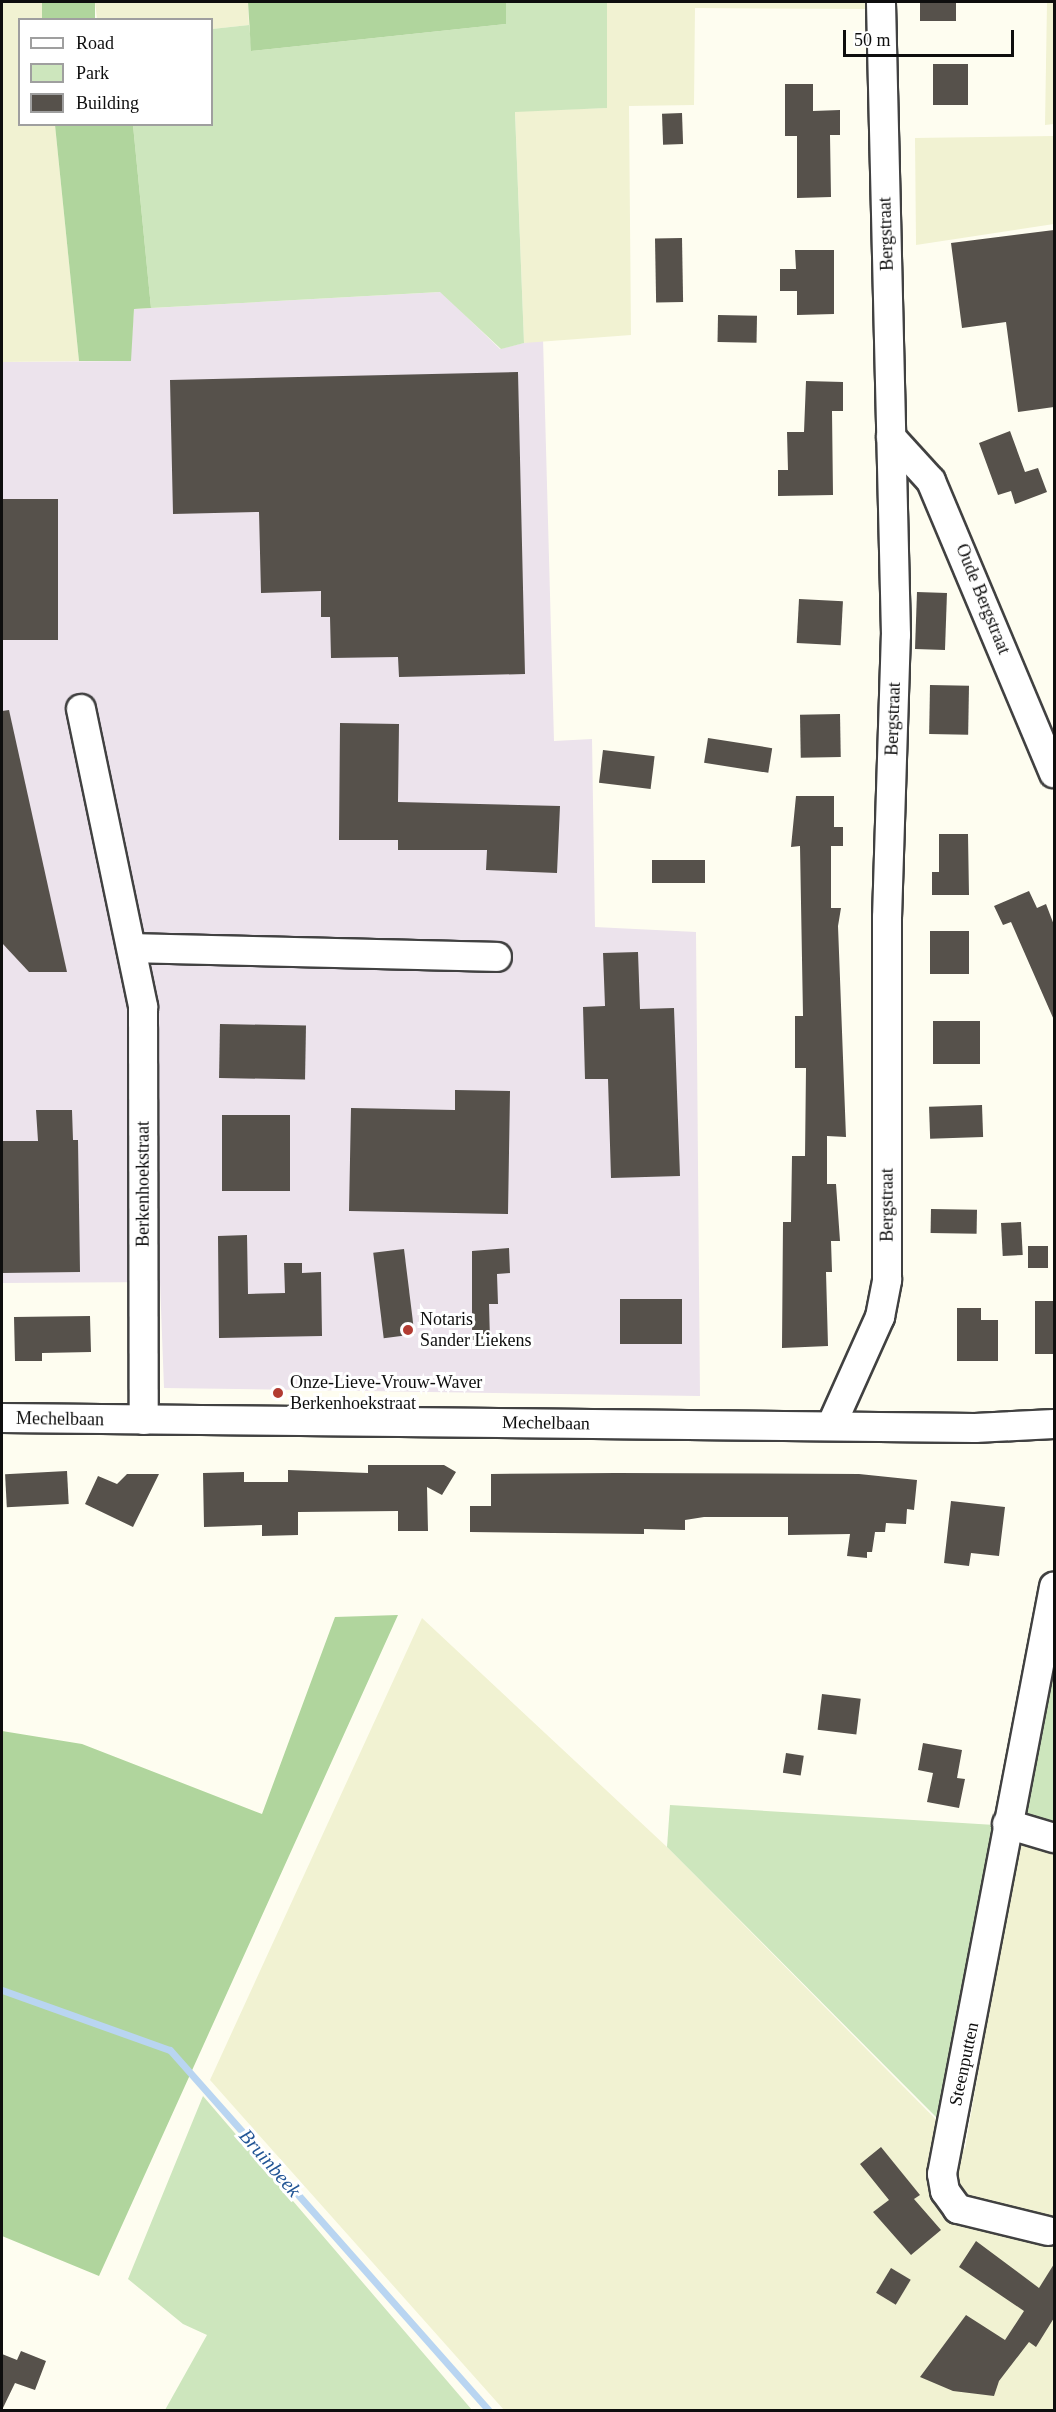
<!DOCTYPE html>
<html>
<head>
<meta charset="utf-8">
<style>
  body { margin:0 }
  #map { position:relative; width:1056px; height:2412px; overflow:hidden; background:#fefdf0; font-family:Georgia,serif }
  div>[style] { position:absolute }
  .industrial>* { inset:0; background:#ece3ec }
  .farmland>* { inset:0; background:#f1f2d2 }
  .green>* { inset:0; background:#cde6bd }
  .forest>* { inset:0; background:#b0d59d; transform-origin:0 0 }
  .stream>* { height:7px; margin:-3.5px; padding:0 3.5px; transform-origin:3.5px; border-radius:3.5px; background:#b9d5f1 }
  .building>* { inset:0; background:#56514b; transform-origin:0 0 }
  .roads { filter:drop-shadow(2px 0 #414141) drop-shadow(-2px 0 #414141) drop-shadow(0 2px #414141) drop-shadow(0 -2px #414141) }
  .minor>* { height:28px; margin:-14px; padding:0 14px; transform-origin:14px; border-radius:14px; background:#fff }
  .dots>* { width:16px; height:16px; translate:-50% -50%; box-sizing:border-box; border:3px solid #fff; border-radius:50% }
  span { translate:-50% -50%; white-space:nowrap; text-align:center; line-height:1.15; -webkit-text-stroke:6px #fff; paint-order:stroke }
  .street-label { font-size:18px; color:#0e0e0e }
  .poi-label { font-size:18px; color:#0e0e0e }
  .left { translate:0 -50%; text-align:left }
  .water-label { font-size:20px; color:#225595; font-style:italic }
  .frame { position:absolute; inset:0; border:3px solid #0e0e0e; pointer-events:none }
  .legend { position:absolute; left:18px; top:18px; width:195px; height:108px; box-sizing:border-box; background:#fff; border:2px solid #9f9f9f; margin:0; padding:8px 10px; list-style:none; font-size:18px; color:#0e0e0e }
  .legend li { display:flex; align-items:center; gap:12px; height:30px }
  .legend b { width:30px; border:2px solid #9f9f9f }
  .scale { position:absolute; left:843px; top:30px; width:171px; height:27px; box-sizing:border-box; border:3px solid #0e0e0e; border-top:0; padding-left:8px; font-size:18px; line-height:21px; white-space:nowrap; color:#0e0e0e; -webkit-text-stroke:4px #fff; paint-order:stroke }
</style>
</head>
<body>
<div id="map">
  <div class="industrial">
    <div style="clip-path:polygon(441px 292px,500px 349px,543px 338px,554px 741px,592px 739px,595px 927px,696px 932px,700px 1396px,164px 1388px,160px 1282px,2px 1283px,2px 362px,130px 361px,134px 309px)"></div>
  </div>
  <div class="farmland">
    <div style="clip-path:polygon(2px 2px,42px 2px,44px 19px,20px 20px,20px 124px,55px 125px,79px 361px,2px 362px)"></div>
    <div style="clip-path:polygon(95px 2px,248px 2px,249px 25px,212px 29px,212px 20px,97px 19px)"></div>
    <div style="clip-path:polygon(607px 2px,865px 2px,865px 9px,695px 8px,694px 105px,629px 106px,631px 335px,524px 343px,515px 111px,607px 108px)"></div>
    <div style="clip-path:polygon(1047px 2px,1054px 2px,1054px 124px,1045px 125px)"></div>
    <div style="clip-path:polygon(1054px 136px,1054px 224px,916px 245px,915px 138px)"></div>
    <div style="clip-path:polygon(422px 1618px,667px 1847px,965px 2149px,1019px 1835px,1054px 1845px,1054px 2410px,504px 2410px,210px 2080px)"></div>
  </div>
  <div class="green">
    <div style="clip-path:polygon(505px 2px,607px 2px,607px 108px,515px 112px,524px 343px,501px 349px,440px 292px,151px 308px,133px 125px,212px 124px,212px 29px,249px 25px,252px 51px,506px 24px)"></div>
    <div style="clip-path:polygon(1054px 1672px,1054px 1825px,1023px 1816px)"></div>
    <div style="clip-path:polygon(670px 1805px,995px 1825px,944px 2125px,667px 1847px)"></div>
    <div style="clip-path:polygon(203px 2096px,472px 2410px,165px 2410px,207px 2335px,183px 2324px,128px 2279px)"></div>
  </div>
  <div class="forest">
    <div style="left:42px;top:2px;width:53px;height:17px"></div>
    <div style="clip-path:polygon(248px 2px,506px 2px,506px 24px,251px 51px)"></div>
    <div style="clip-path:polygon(55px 125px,133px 125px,151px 308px,134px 309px,131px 361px,79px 361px)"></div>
    <div style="clip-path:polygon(398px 1615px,99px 2276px,2px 2236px,2px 1731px,82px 1744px,262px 1814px,335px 1617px)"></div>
  </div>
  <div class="stream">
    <div style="left:2px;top:1990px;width:178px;rotate:19.7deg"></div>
    <div style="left:170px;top:2050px;width:480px;rotate:48.5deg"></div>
  </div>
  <div class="building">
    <div style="left:920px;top:2px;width:36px;height:19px"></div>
    <div style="left:933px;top:64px;width:35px;height:41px"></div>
    <div style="clip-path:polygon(785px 84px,813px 84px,813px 111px,840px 110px,840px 135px,830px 135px,831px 197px,797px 198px,797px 136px,785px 136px)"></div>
    <div style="left:682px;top:113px;width:31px;height:20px;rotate:88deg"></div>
    <div style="clip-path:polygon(1054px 230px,1054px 407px,1018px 412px,1006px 322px,962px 328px,951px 243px)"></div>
    <div style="left:682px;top:238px;width:64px;height:27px;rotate:89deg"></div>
    <div style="clip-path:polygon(795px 250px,834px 250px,834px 314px,797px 315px,797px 291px,780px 291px,780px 269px,796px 269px)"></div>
    <div style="left:718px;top:315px;width:39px;height:27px;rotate:1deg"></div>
    <div style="clip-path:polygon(518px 372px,525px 674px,399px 677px,398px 657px,331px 658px,330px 617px,321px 617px,321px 591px,261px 593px,259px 512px,173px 514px,170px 380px)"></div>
    <div style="clip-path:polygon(806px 381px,843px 382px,843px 411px,832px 411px,833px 495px,778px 496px,778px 470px,788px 470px,787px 432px,804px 432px)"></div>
    <div style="clip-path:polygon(1010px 431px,1025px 472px,1038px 468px,1047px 492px,1015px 504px,1011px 491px,998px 495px,979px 443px)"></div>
    <div style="left:2px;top:499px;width:56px;height:141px"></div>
    <div style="left:917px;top:592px;width:30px;height:57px;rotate:2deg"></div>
    <div style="left:799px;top:599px;width:44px;height:44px;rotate:3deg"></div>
    <div style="left:930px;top:685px;width:39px;height:49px;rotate:1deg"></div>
    <div style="clip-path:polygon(9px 710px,67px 972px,29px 972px,2px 943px,2px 711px)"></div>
    <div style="left:840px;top:714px;width:43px;height:40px;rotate:89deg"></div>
    <div style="clip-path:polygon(340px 723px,399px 724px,398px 802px,560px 806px,557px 873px,486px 870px,487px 850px,398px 850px,398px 840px,339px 840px)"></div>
    <div style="left:708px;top:738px;width:65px;height:25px;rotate:9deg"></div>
    <div style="left:603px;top:750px;width:52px;height:33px;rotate:7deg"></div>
    <div style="clip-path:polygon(796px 796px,834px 796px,834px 827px,843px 827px,843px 846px,831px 846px,831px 908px,841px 908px,838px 926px,846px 1137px,827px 1136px,827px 1184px,836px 1184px,840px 1241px,831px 1241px,832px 1272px,826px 1272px,828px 1346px,782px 1348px,783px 1222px,791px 1222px,792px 1156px,805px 1156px,806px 1068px,795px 1068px,795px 1016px,803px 1016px,800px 846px,791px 847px)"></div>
    <div style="clip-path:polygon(939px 834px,968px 834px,969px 895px,932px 895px,932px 872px,939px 872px)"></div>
    <div style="left:705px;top:860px;width:23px;height:53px;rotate:90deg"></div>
    <div style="clip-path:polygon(1029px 891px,1037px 908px,1046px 904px,1054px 925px,1054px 1020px,1011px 922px,1003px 925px,994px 906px)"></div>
    <div style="left:930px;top:931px;width:39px;height:43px"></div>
    <div style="clip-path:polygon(638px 952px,640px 1009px,674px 1008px,680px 1176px,611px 1178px,608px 1079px,585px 1079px,583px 1007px,605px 1006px,603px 953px)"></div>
    <div style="left:933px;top:1021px;width:47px;height:43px"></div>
    <div style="left:220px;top:1024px;width:86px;height:54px;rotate:1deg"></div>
    <div style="clip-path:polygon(455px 1090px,510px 1091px,508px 1214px,349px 1211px,351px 1108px,455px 1110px)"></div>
    <div style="left:982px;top:1105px;width:32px;height:53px;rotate:88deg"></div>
    <div style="clip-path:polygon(36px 1110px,72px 1110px,73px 1140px,78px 1140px,80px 1272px,2px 1273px,2px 1141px,38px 1141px)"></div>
    <div style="left:222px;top:1115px;width:68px;height:76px"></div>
    <div style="left:931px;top:1209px;width:46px;height:24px;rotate:1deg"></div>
    <div style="left:1021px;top:1222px;width:33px;height:20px;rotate:87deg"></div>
    <div style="clip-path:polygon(247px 1235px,248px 1294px,285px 1293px,284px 1263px,302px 1263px,302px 1273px,321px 1272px,322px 1336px,219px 1338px,218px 1236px)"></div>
    <div style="left:1048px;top:1246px;width:22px;height:20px;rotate:90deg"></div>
    <div style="clip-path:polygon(509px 1248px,510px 1273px,497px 1274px,498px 1304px,489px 1304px,490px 1340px,472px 1340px,472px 1251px)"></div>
    <div style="left:404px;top:1249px;width:86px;height:31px;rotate:83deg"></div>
    <div style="left:620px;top:1299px;width:62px;height:45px"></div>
    <div style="left:1035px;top:1301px;width:19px;height:53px"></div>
    <div style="clip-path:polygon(957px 1308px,981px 1308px,981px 1320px,998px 1320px,998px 1361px,957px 1361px)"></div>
    <div style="clip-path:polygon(90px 1316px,91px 1352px,42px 1353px,42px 1361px,15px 1361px,14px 1317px)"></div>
    <div style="clip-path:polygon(368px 1465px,444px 1465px,456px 1472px,442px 1495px,427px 1487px,428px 1531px,398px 1531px,398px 1511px,298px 1512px,298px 1535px,262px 1536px,262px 1525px,204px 1527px,203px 1473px,244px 1472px,244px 1482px,288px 1482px,288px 1470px,368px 1473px)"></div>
    <div style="left:67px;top:1471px;width:33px;height:62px;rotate:87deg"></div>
    <div style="clip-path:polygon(616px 1473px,859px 1474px,917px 1480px,914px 1510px,907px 1509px,906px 1524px,886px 1523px,885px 1532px,875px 1532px,872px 1552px,867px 1552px,867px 1558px,847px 1556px,850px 1534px,788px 1535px,788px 1517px,704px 1517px,685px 1520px,685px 1530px,644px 1529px,644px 1534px,470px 1532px,470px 1506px,491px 1506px,491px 1474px)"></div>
    <div style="clip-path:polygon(127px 1474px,159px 1474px,133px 1527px,85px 1504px,98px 1476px,117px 1484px)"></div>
    <div style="clip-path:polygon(951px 1501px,1005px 1507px,999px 1556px,971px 1553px,969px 1566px,944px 1563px)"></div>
    <div style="left:822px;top:1694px;width:39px;height:36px;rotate:7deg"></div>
    <div style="clip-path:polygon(923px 1743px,962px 1750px,957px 1778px,965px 1779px,959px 1808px,927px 1802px,933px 1773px,918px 1770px)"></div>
    <div style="left:786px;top:1753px;width:18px;height:20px;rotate:9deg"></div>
    <div style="clip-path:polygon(881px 2147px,920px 2195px,914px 2199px,941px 2230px,911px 2255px,873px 2212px,889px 2200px,860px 2164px)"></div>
    <div style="clip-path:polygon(976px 2241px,1039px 2288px,1054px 2264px,1054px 2318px,1036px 2347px,1029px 2342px,999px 2381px,994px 2396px,953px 2391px,920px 2377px,966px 2315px,1005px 2340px,1024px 2311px,959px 2267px)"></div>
    <div style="left:891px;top:2268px;width:23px;height:29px;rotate:31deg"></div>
    <div style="clip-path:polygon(21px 2351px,46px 2361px,35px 2390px,15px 2383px,2px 2410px,2px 2354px,17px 2360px)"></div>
  </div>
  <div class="roads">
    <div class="minor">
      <div style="left:891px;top:437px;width:59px;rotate:47.7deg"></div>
      <div style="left:931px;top:481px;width:317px;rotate:67.2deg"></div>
      <div style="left:81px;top:709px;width:304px;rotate:78.2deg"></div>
      <div style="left:143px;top:1007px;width:413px;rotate:89.9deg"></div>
      <div style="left:132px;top:948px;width:365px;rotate:1.4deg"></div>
      <div style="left:2px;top:1418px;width:973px;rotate:0.59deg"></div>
      <div style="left:975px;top:1428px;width:79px;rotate:-2.9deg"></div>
      <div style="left:831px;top:1426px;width:120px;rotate:-65.8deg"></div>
      <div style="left:880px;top:1317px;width:38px;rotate:-79deg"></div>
      <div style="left:887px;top:1280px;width:362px;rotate:-90deg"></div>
      <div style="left:887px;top:918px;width:283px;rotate:-88.2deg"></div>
      <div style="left:896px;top:635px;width:633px;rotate:-91.36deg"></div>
      <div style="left:1007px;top:1824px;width:49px;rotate:16.6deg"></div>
      <div style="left:1048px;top:2231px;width:93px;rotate:-166.3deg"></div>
      <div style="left:958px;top:2209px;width:22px;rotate:-126deg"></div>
      <div style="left:945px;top:2191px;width:17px;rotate:-100deg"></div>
      <div style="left:942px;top:2174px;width:598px;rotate:-79.2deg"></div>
    </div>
  </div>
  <div class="dots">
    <div style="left:408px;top:1330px;background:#b23b32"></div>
    <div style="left:278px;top:1393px;background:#b23b32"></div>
  </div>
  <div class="street-label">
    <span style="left:886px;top:234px;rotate:-92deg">Bergstraat</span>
    <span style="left:983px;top:599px;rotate:68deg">Oude Bergstraat</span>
    <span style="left:893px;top:719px;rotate:-88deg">Bergstraat</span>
    <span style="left:143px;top:1184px;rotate:-90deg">Berkenhoekstraat</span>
    <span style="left:887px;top:1205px;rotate:-90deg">Bergstraat</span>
    <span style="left:60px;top:1419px;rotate:1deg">Mechelbaan</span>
    <span style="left:546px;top:1423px;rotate:1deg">Mechelbaan</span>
    <span style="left:964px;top:2064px;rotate:-78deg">Steenputten</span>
  </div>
  <div class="poi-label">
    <span class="left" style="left:420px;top:1330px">Notaris<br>Sander Liekens</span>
    <span class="left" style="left:290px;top:1393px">Onze-Lieve-Vrouw-Waver<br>Berkenhoekstraat</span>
  </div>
  <div class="water-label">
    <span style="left:270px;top:2163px;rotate:49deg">Bruinbeek</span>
  </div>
  <div class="frame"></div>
  <ul class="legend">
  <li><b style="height:8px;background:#fff"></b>Road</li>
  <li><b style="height:16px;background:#cde6bd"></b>Park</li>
  <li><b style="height:16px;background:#56514b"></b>Building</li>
  </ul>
  <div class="scale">50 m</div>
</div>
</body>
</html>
